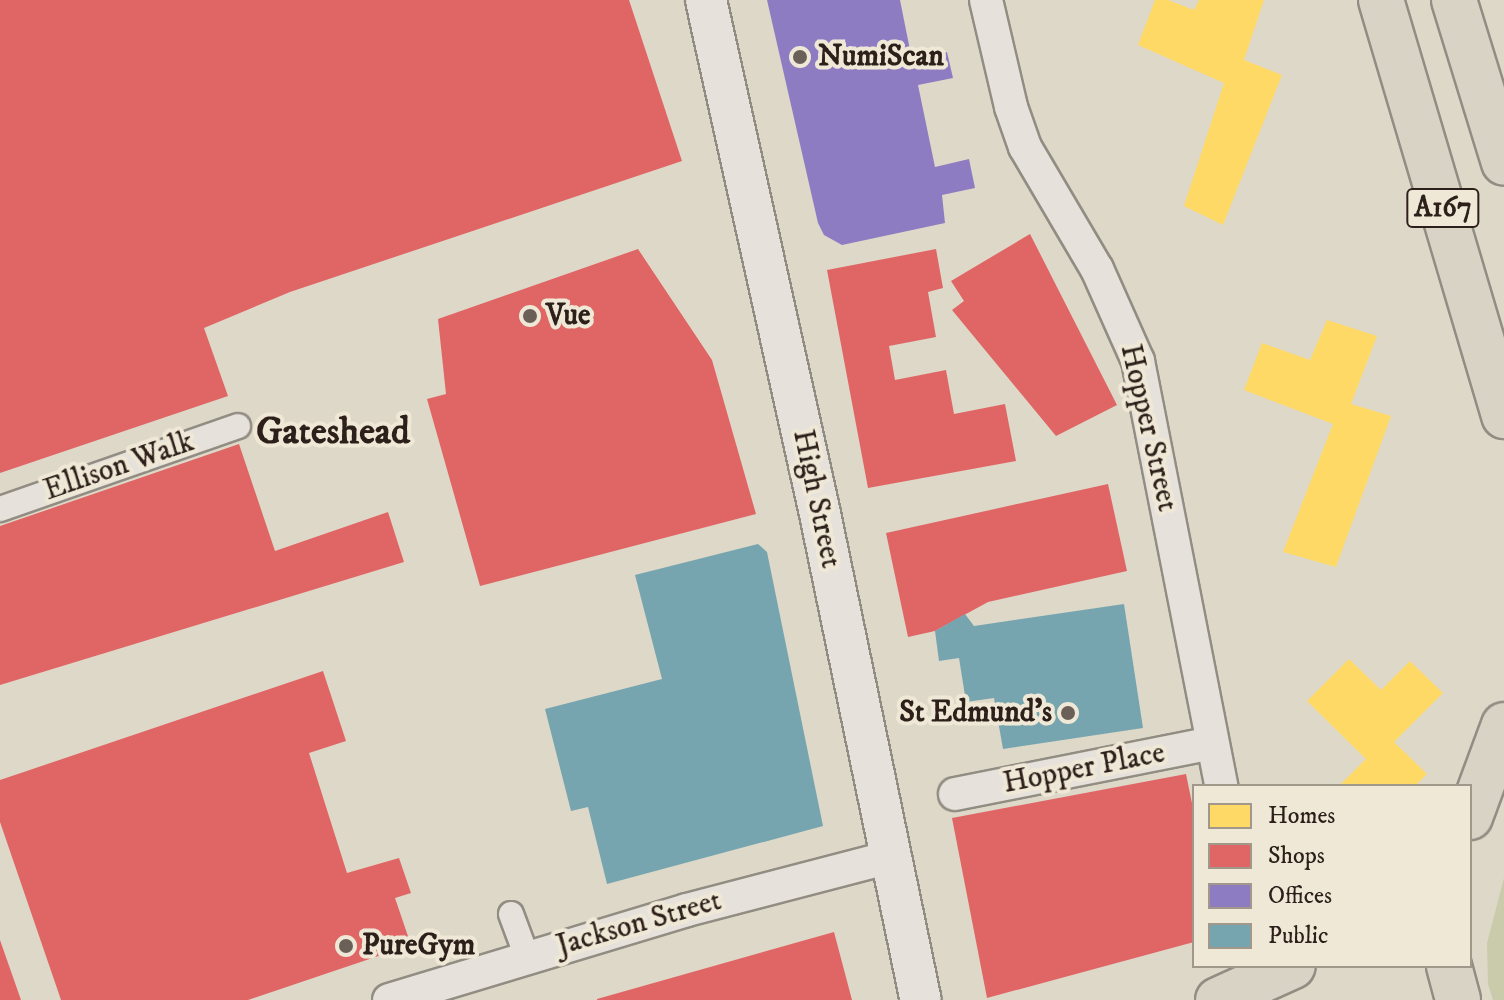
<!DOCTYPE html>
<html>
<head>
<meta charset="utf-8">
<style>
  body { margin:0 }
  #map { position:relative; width:1504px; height:1000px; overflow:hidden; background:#ded8c8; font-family:"IM FELL DW Pica",serif }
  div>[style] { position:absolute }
  .green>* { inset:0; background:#c9cbaa }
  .homes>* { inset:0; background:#ffd966 }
  .shops>* { inset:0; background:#e06666 }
  .offices>* { inset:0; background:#8e7cc3 }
  .public>* { inset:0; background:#76a5af }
  .roads { filter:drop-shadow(2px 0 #928d83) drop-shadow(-2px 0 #928d83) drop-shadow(0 2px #928d83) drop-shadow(0 -2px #928d83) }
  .pedestrian>* { height:24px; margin:-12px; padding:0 12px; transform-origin:12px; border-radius:12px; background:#e6e2db }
  .minor>* { height:32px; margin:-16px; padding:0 16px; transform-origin:16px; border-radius:16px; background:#e6e2db }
  .tertiary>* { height:40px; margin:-20px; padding:0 20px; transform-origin:20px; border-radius:20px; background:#e6e2db }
  .trunk>* { height:44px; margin:-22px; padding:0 22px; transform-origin:22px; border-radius:22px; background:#d9d3c6 }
  .dots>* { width:22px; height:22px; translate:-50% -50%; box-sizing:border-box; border:4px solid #efe8d6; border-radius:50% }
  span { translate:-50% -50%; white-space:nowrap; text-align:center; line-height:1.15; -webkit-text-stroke:8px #efe8d6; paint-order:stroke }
  .shield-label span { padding:2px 6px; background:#efe8d6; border:2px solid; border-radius:6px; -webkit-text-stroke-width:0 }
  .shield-label { font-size:28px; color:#2d201a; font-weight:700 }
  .poi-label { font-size:30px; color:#2d201a; font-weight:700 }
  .left { translate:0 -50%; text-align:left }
  .right { translate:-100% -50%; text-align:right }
  .street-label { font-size:30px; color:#2d201a }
  .district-label { font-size:38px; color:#2d201a; font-weight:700 }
  .legend { position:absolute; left:1192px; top:784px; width:280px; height:184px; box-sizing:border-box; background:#efe8d6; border:2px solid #a1988b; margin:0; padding:10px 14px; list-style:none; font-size:24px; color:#2d201a }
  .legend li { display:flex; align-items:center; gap:16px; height:40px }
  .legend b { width:40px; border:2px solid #a1988b }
</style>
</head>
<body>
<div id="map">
  <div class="green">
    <div style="clip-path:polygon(1504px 878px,1504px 1000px,1493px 1000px,1488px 984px,1487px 943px)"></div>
  </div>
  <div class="homes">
    <div style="clip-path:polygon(1155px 0,1168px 0,1194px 10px,1199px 0,1264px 0,1244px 60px,1282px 75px,1223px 225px,1184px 206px,1224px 83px,1138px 45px)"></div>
    <div style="clip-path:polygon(1327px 320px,1377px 336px,1351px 404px,1391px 416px,1336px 567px,1283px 552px,1333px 424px,1244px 390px,1262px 343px,1310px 360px)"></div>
    <div style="clip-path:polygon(1349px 659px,1381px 690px,1410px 661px,1443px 693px,1394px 742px,1427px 774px,1415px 786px,1339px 786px,1366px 759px,1307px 701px)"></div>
  </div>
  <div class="shops">
    <div style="clip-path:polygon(0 0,629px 0,682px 161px,290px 292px,204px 328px,228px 396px,0 473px)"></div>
    <div style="clip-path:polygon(1030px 234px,1117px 405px,1056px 436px,952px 310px,964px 301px,951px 281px)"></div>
    <div style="clip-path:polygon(638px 249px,712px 360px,756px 514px,480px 586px,427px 399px,446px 394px,438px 319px)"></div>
    <div style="clip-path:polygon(936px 249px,943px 288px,928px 292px,936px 337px,889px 346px,895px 380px,946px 370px,954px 414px,1005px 404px,1016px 461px,868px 488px,827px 270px)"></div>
    <div style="clip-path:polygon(239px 444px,275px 551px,388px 512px,404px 562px,0 685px,0 526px)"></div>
    <div style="clip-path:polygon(1108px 484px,1127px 571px,988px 602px,935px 631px,908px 637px,886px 533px)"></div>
    <div style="clip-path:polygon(323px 671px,346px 741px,309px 753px,347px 873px,399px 858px,411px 893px,395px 898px,411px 945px,248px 1000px,61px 1000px,0 822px,0 780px)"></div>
    <div style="clip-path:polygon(1186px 774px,1194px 813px,1194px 942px,987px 998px,952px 818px)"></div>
    <div style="clip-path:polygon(834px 932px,852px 1000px,597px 1000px,597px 999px)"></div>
    <div style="clip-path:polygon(0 940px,21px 1000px,0 1000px)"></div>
  </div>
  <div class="offices">
    <div style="clip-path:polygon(767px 0,900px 0,912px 60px,947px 52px,953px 78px,918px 85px,935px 167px,969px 159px,975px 188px,942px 195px,945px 223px,842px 245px,824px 235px,818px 223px)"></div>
  </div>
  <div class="public">
    <div style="clip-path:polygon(758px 544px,767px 552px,823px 826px,607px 884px,588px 807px,571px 811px,545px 709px,662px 679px,635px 575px)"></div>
    <div style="clip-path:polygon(1124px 604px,1143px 728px,1003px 749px,994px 698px,966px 702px,959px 658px,939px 661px,935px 631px,965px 614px,974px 626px)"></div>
  </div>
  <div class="roads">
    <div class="pedestrian">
      <div style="left:0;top:509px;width:252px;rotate:-19.2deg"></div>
      <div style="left:511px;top:914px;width:46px;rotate:69.6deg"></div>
    </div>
    <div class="minor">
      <div style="left:986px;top:0;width:110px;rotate:76.8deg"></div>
      <div style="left:1011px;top:107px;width:42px;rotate:70.7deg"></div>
      <div style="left:1025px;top:147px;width:142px;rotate:59.5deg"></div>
      <div style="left:1097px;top:269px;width:101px;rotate:66deg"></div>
      <div style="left:1138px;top:361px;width:433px;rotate:78.9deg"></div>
      <div style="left:955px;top:794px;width:262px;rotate:-11.2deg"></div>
      <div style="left:389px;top:1000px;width:311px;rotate:-16.8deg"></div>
      <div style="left:687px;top:910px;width:211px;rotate:-14.6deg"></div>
    </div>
    <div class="tertiary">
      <div style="left:706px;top:0;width:526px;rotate:77.49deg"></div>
      <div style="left:820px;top:514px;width:496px;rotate:78.3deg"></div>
    </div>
    <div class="trunk">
      <div style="left:1381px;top:0;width:434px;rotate:73.5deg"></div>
      <div style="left:1454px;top:0;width:170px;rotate:72.9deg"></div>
      <div style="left:1470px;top:817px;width:98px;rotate:-69.7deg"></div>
      <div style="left:1449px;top:966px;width:35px;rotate:75deg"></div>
      <div style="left:1218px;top:1000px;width:82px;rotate:-24.4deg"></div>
    </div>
  </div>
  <div class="dots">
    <div style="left:800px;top:57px;background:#6b6057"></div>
    <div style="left:530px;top:316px;background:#6b6057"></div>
    <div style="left:1068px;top:713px;background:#6b6057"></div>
    <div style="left:346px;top:946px;background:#6b6057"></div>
  </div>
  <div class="shield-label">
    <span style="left:1443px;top:208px">A167</span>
  </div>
  <div class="poi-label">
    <span class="left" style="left:818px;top:57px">NumiScan</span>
    <span class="left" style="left:546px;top:316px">Vue</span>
    <span class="right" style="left:1052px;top:713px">St Edmund's</span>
    <span class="left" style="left:362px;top:946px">PureGym</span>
  </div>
  <div class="street-label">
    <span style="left:1148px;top:428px;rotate:77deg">Hopper Street</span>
    <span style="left:119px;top:467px;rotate:-19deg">Ellison Walk</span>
    <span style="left:816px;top:499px;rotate:78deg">High Street</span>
    <span style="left:1084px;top:769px;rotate:-11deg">Hopper Place</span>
    <span style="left:639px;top:924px;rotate:-16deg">Jackson Street</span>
  </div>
  <div class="district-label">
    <span style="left:333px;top:433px">Gateshead</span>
  </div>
  <ul class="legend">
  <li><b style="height:22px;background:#ffd966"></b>Homes</li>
  <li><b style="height:22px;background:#e06666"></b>Shops</li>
  <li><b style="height:22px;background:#8e7cc3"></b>Offices</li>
  <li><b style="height:22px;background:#76a5af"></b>Public</li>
  </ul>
</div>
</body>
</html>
